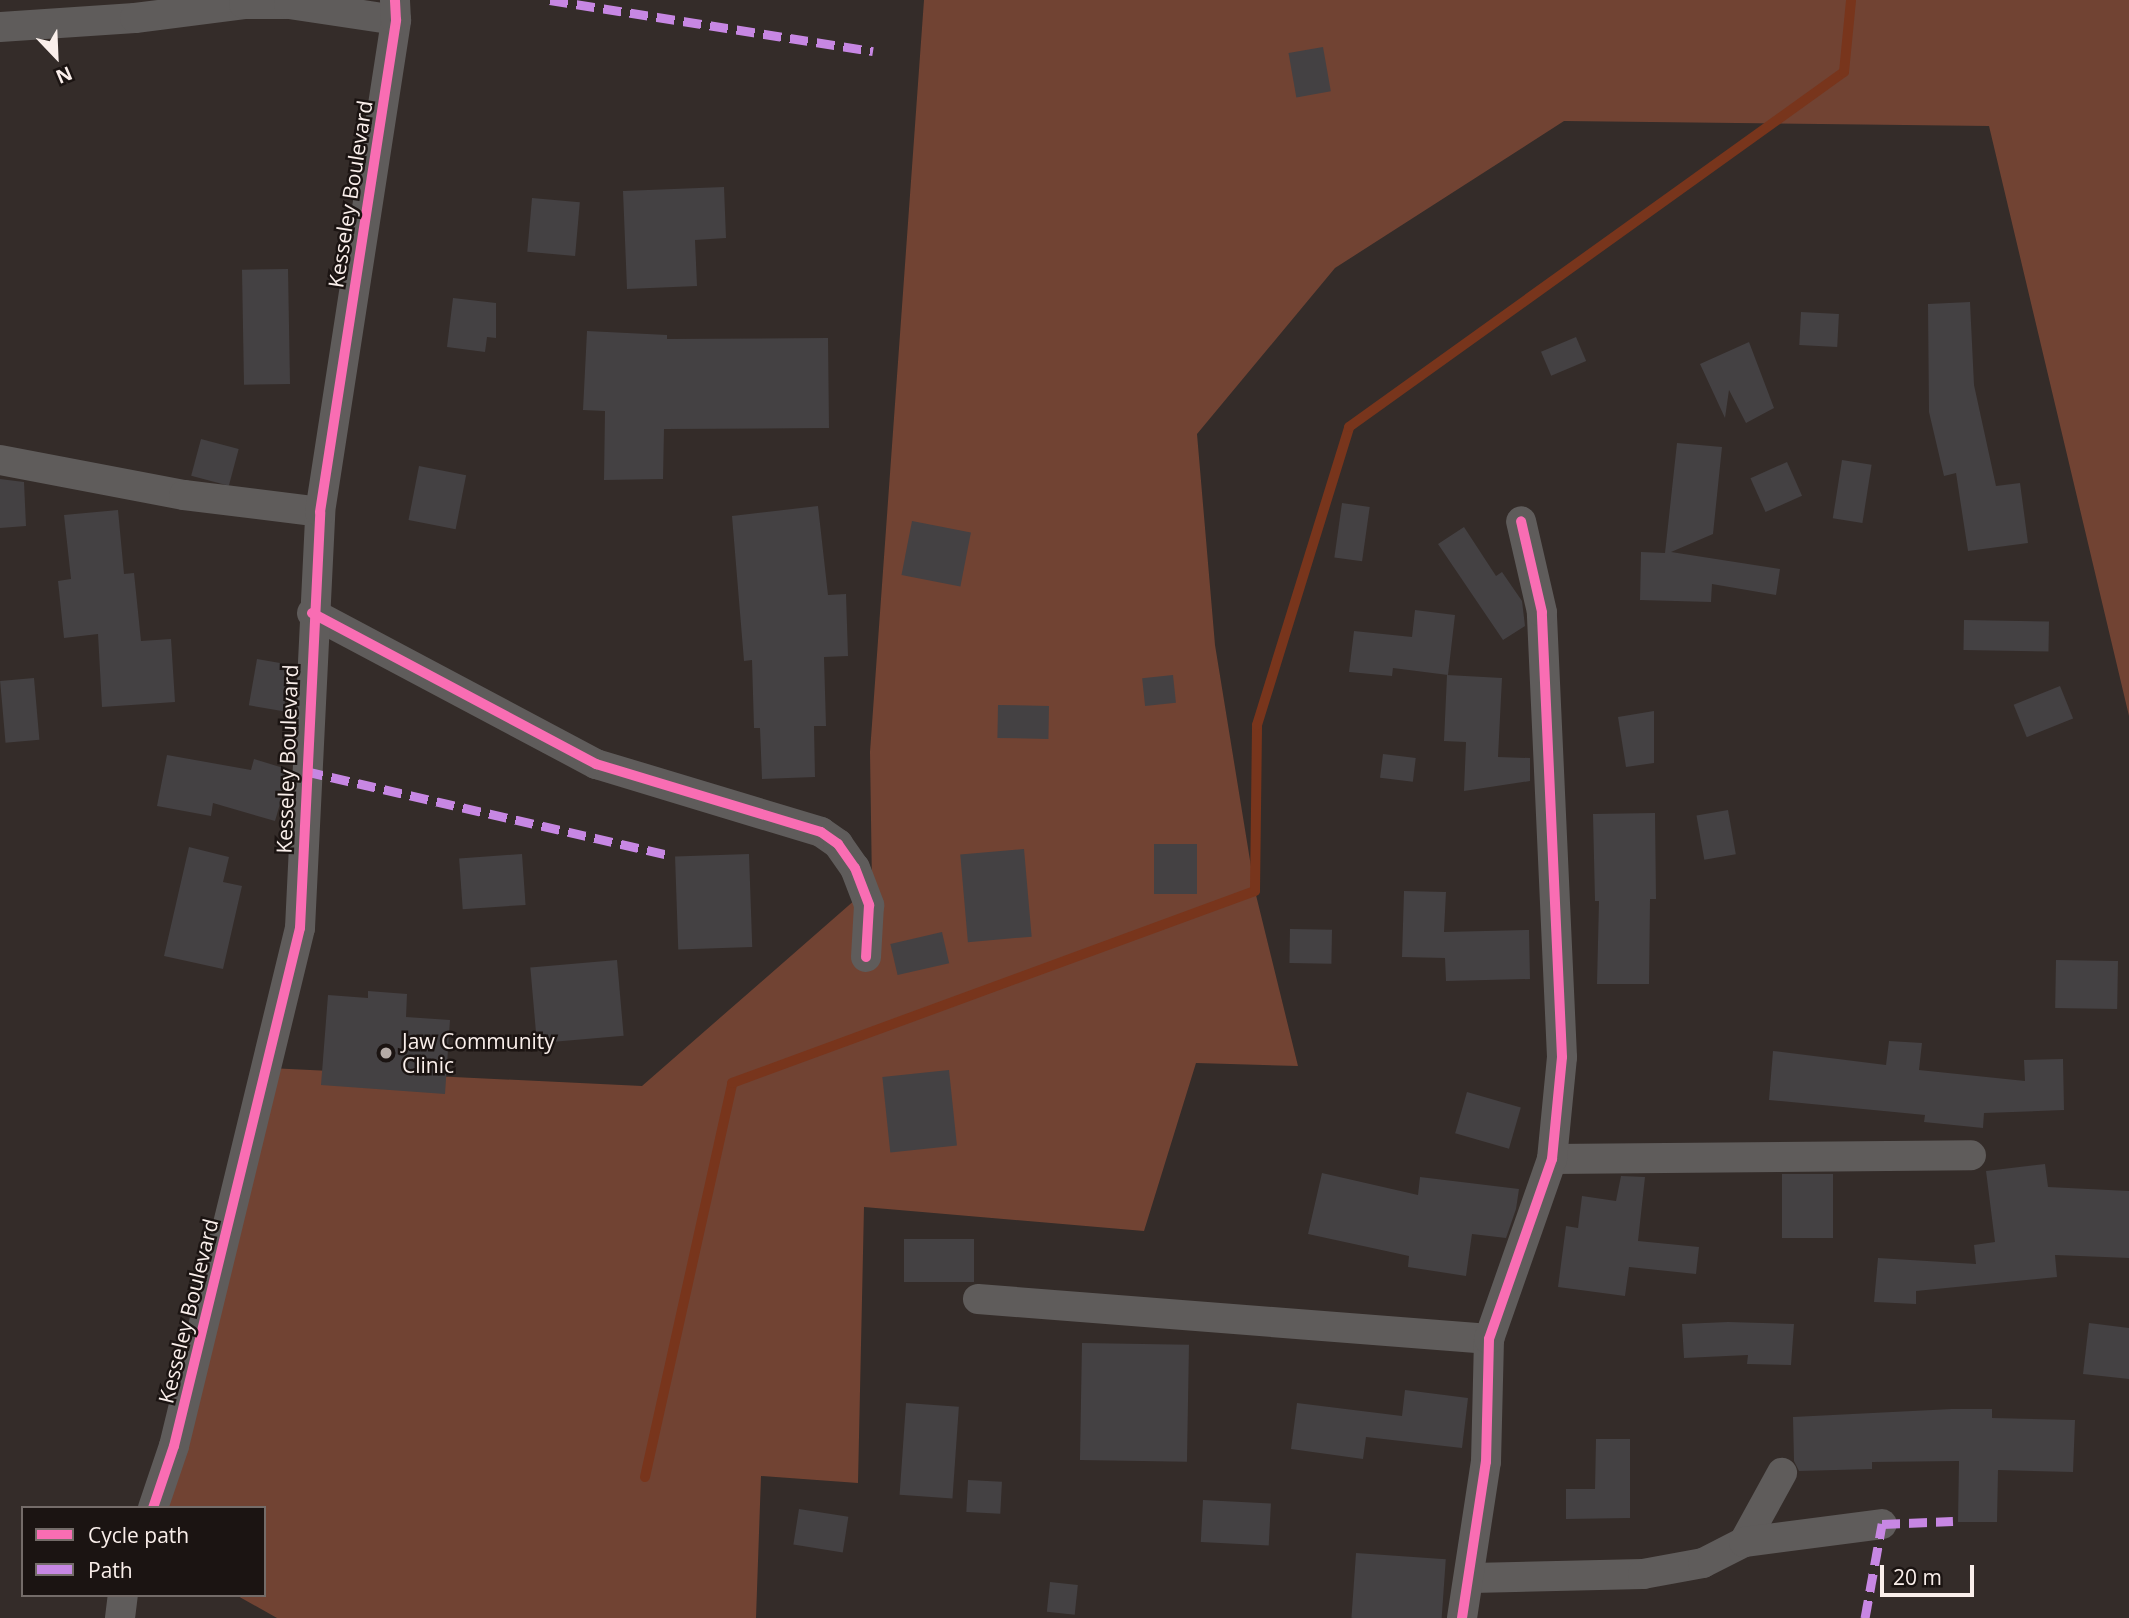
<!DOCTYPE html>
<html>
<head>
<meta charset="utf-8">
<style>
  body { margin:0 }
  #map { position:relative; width:2129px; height:1618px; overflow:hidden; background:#342c29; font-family:"Open Sans",sans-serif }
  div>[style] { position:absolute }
  .green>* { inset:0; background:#714333 }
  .stream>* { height:10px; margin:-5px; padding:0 5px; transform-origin:5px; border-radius:5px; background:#78351c }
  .building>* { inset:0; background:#444143; transform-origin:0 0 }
  .minor>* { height:30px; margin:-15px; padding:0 15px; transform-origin:15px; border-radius:15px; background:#5f5c5b }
  .quiet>* { height:9px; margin-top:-4.5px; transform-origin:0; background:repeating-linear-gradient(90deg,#c787e3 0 18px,transparent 0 27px) }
  .cycleway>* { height:10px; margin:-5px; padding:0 5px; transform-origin:5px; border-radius:5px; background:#f96db3 }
  .dots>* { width:19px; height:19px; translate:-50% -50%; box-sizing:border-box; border:4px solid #1b1412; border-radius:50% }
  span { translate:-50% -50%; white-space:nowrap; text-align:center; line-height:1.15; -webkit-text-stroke:5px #1b1412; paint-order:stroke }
  .street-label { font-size:21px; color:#faefeb }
  .poi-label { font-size:21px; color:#faefeb }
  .left { translate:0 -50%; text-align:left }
  .legend { position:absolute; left:21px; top:1506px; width:245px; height:91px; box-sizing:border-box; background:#1b1412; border:2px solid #746c69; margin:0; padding:9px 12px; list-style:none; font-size:21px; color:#faefeb }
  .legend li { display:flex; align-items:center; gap:14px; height:35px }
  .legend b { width:35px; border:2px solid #746c69 }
  .north { position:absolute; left:21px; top:21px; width:70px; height:70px; -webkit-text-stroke:5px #1b1412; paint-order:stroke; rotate:157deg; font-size:19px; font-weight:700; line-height:28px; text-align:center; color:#faefeb }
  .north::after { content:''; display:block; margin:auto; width:24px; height:32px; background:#faefeb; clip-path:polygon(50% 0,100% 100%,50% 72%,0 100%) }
  .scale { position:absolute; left:1880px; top:1565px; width:94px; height:32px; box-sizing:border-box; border:4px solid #faefeb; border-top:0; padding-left:9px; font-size:21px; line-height:24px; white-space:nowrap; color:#faefeb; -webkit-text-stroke:5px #1b1412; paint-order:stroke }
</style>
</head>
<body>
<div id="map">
  <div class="green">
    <div style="clip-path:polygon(924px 0,2129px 0,2129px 716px,1989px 126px,1564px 121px,1335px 268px,1197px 434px,1215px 645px,1255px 891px,1298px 1066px,1196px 1063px,1144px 1231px,864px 1207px,858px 1483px,761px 1476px,756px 1618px,277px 1618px,236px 1595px,264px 1595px,264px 1508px,164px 1508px,269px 1068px,642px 1086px,872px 885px,870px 752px)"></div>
  </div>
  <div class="stream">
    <div style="left:645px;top:1477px;width:403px;rotate:-77.5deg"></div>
    <div style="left:732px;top:1083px;width:557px;rotate:-20.16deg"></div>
    <div style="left:1255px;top:891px;width:166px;rotate:-89.3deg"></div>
    <div style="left:1257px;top:725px;width:312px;rotate:-72.8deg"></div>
    <div style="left:1349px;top:427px;width:609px;rotate:-35.65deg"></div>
    <div style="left:1844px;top:72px;width:72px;rotate:-84.4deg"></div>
  </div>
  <div class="building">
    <div style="left:1323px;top:47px;width:45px;height:35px;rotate:80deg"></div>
    <div style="clip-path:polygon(724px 187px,726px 238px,695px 240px,697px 286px,627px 289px,623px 191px)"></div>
    <div style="left:532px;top:198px;width:48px;height:54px;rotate:5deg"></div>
    <div style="left:288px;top:269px;width:115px;height:46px;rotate:89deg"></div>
    <div style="clip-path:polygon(453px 298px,496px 303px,496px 338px,487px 337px,485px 352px,447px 347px)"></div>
    <div style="clip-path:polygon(1970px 302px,1974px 385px,1996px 486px,2020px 483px,2028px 543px,1968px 551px,1956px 473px,1944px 476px,1929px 412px,1928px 304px)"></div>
    <div style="left:1801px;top:312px;width:38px;height:33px;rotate:3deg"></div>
    <div style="clip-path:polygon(587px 331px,667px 335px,667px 339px,828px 338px,829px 428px,664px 429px,663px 479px,604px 480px,605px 411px,583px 410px)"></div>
    <div style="left:1576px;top:337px;width:26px;height:38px;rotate:67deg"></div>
    <div style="clip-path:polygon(1749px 342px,1774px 408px,1746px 423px,1729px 390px,1725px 418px,1700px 364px)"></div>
    <div style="left:201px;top:439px;width:39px;height:38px;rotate:15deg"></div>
    <div style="clip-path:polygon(1677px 443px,1722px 447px,1713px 534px,1671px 552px,1780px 569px,1776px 595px,1712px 584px,1711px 602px,1640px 600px,1641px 552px,1665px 553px)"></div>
    <div style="left:1842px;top:460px;width:30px;height:59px;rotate:9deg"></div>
    <div style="left:1787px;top:462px;width:37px;height:40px;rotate:66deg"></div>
    <div style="left:419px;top:466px;width:48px;height:55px;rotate:11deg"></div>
    <div style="clip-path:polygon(0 479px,24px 482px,26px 526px,0 528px)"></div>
    <div style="left:1342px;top:503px;width:28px;height:55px;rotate:8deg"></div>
    <div style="clip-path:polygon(818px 506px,828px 595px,846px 594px,848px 656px,824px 657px,826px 726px,814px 726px,815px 777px,762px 779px,760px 728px,754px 728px,752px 660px,744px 661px,732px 516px)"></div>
    <div style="clip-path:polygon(118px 510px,124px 574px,134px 573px,141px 641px,171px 639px,175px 702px,102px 707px,98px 634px,64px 638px,58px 581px,71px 579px,64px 515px)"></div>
    <div style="left:912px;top:521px;width:60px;height:55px;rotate:11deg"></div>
    <div style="clip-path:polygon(1464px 527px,1496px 576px,1502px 572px,1522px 601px,1525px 626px,1503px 640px,1438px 544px)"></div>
    <div style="clip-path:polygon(1415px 610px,1455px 615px,1448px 675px,1393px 668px,1392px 676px,1349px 672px,1354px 631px,1412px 637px)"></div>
    <div style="left:1964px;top:620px;width:85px;height:30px;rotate:1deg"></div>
    <div style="left:257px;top:659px;width:35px;height:47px;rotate:10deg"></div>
    <div style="left:1173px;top:675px;width:28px;height:31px;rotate:84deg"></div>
    <div style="clip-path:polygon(1447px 675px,1502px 678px,1498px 757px,1530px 758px,1530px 781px,1464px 791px,1466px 742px,1444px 741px)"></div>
    <div style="left:34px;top:678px;width:62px;height:34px;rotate:85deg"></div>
    <div style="left:2060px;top:686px;width:35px;height:50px;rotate:68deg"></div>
    <div style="left:998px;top:705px;width:51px;height:33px;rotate:1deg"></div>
    <div style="clip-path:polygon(1654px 711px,1654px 763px,1626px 767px,1618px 717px)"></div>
    <div style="left:1383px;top:754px;width:33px;height:24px;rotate:7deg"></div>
    <div style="clip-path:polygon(167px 755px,251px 770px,254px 759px,290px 770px,275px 821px,213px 803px,211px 816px,157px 806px)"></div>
    <div style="left:1728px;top:810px;width:45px;height:32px;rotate:80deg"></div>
    <div style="clip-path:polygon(1655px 813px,1656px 899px,1650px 899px,1649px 984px,1597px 984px,1599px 901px,1595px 901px,1593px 814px)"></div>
    <div style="left:1154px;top:844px;width:43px;height:50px"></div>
    <div style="clip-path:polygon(189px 847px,229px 857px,223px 882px,242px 886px,223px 969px,164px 956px)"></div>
    <div style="left:1024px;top:849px;width:88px;height:64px;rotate:85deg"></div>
    <div style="left:522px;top:854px;width:51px;height:63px;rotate:86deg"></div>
    <div style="left:749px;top:854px;width:93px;height:74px;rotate:88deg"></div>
    <div style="clip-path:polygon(1404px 891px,1446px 892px,1444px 932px,1529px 930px,1530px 979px,1446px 981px,1445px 958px,1402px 957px)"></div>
    <div style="left:1290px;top:929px;width:42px;height:34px;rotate:1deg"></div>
    <div style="left:942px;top:932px;width:32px;height:53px;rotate:77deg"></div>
    <div style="left:617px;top:960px;width:76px;height:87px;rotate:85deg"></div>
    <div style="left:2056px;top:960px;width:62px;height:48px;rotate:1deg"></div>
    <div style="clip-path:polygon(368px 991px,407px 994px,406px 1017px,450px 1020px,445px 1094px,321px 1085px,328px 995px,368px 998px)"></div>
    <div style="clip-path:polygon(1889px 1041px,1922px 1043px,1919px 1070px,2025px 1081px,2024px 1060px,2063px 1059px,2064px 1110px,1984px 1113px,1983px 1128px,1924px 1122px,1925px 1115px,1769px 1100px,1773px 1051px,1886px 1065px)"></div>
    <div style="left:949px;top:1070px;width:76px;height:67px;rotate:84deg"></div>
    <div style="left:1467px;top:1092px;width:56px;height:43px;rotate:16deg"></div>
    <div style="clip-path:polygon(2045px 1164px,2048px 1187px,2129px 1191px,2129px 1258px,2055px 1255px,2057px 1277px,1916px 1291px,1916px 1304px,1874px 1302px,1878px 1258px,1976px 1264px,1974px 1245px,1995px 1242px,1986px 1171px)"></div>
    <div style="clip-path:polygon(1322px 1173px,1418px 1195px,1420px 1177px,1519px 1189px,1516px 1209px,1506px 1238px,1472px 1234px,1466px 1276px,1408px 1267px,1409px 1256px,1308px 1234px)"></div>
    <div style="left:1782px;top:1174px;width:51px;height:64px"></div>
    <div style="clip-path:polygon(1621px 1176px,1645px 1177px,1638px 1241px,1699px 1247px,1696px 1274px,1629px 1267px,1625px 1296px,1558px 1287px,1566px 1226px,1578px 1228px,1582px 1196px,1616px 1201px)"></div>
    <div style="left:974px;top:1239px;width:43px;height:70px;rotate:90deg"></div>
    <div style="clip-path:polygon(1728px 1322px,1794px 1324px,1791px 1365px,1747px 1364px,1748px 1355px,1684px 1358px,1682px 1324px)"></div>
    <div style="clip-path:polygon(2089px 1323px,2129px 1328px,2129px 1379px,2083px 1374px)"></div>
    <div style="left:1082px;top:1343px;width:107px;height:117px;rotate:1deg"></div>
    <div style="clip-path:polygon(1405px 1390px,1468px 1398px,1462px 1448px,1366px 1437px,1363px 1459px,1291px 1449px,1297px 1403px,1402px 1416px)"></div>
    <div style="left:906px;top:1403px;width:53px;height:92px;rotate:4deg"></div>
    <div style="clip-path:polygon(1952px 1409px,1992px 1409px,1992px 1418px,2075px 1420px,2073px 1472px,1998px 1470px,1997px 1522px,1958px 1522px,1959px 1461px,1872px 1462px,1872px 1469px,1799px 1471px,1794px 1461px,1793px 1417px)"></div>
    <div style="clip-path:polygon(1596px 1439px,1630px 1439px,1630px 1518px,1566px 1519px,1566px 1489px,1595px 1489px)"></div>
    <div style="left:968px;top:1480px;width:34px;height:32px;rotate:3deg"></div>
    <div style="left:1203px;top:1500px;width:68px;height:42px;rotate:3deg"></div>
    <div style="left:799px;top:1509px;width:50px;height:36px;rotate:9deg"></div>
    <div style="left:1356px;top:1553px;width:90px;height:65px;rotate:4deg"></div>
    <div style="left:1050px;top:1582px;width:28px;height:30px;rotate:6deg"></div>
  </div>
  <div class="minor">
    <div style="left:0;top:27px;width:135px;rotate:-3.8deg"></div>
    <div style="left:135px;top:18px;width:110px;rotate:-7.3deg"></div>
    <div style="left:244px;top:4px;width:45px"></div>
    <div style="left:289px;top:4px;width:108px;rotate:8.5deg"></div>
    <div style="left:0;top:460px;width:187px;rotate:10.8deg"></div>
    <div style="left:184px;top:495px;width:137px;rotate:7.1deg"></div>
    <div style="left:312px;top:613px;width:322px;rotate:28deg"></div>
    <div style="left:596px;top:764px;width:235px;rotate:16.8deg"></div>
    <div style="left:821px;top:832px;width:21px;rotate:35deg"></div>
    <div style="left:838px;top:844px;width:29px;rotate:55deg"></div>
    <div style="left:855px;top:868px;width:40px;rotate:69deg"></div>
    <div style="left:869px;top:905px;width:52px;rotate:93.3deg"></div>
    <div style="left:1552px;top:1159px;width:419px;rotate:-0.5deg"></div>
    <div style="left:978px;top:1299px;width:513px;rotate:4.48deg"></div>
    <div style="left:153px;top:1508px;width:65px;rotate:-71.3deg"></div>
    <div style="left:174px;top:1446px;width:533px;rotate:-76.33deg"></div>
    <div style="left:300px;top:928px;width:416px;rotate:-87.2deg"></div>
    <div style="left:320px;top:512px;width:498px;rotate:-81.2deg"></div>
    <div style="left:396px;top:20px;width:20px;rotate:-93deg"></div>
    <div style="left:1744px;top:1542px;width:79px;rotate:-61.2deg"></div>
    <div style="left:1472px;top:1578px;width:171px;rotate:-1.3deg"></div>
    <div style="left:1643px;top:1574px;width:61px;rotate:-10.4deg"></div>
    <div style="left:1703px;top:1563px;width:46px;rotate:-27.1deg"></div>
    <div style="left:1744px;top:1542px;width:139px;rotate:-7.4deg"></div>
    <div style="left:120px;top:1618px;width:23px;rotate:-83deg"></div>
    <div style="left:1462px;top:1618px;width:158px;rotate:-81.3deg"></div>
    <div style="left:1486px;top:1462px;width:123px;rotate:-88.6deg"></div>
    <div style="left:1489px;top:1339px;width:191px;rotate:-70.7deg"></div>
    <div style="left:1552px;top:1159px;width:102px;rotate:-84.4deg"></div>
    <div style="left:1562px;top:1057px;width:445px;rotate:-92.6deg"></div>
    <div style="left:1542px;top:612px;width:93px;rotate:-103deg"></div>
  </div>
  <div class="quiet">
    <div style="left:550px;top:0;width:327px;rotate:9deg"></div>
    <div style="left:305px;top:771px;width:374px;rotate:13deg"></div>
    <div style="left:1865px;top:1618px;width:96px;rotate:-79.7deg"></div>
    <div style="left:1882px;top:1524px;width:71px;rotate:-2.4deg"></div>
  </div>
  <div class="cycleway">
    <div style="left:312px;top:613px;width:322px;rotate:28deg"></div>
    <div style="left:596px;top:764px;width:235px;rotate:16.8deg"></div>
    <div style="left:821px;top:832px;width:21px;rotate:35deg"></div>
    <div style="left:838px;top:844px;width:29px;rotate:55deg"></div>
    <div style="left:855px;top:868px;width:40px;rotate:69deg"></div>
    <div style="left:869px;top:905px;width:52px;rotate:93.3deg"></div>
    <div style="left:153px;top:1508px;width:65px;rotate:-71.3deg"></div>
    <div style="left:174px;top:1446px;width:533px;rotate:-76.33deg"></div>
    <div style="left:300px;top:928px;width:416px;rotate:-87.2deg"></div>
    <div style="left:320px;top:512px;width:498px;rotate:-81.2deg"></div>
    <div style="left:396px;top:20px;width:20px;rotate:-93deg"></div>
    <div style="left:1462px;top:1618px;width:158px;rotate:-81.3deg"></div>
    <div style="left:1486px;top:1462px;width:123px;rotate:-88.6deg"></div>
    <div style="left:1489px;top:1339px;width:191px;rotate:-70.7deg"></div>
    <div style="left:1552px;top:1159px;width:102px;rotate:-84.4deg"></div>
    <div style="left:1562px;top:1057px;width:445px;rotate:-92.6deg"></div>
    <div style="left:1542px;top:612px;width:93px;rotate:-103deg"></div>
  </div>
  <div class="dots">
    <div style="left:386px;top:1053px;background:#b5aba7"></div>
  </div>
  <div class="street-label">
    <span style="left:350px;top:194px;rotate:-81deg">Kesseley Boulevard</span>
    <span style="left:287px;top:759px;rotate:-88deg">Kesseley Boulevard</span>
    <span style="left:188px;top:1311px;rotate:-76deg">Kesseley Boulevard</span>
  </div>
  <div class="poi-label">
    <span class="left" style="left:402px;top:1053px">Jaw Community<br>Clinic</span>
  </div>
  <ul class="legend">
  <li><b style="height:9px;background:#f96db3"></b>Cycle path</li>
  <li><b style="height:9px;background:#c787e3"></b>Path</li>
  </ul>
  <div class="north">N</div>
  <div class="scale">20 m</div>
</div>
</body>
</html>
